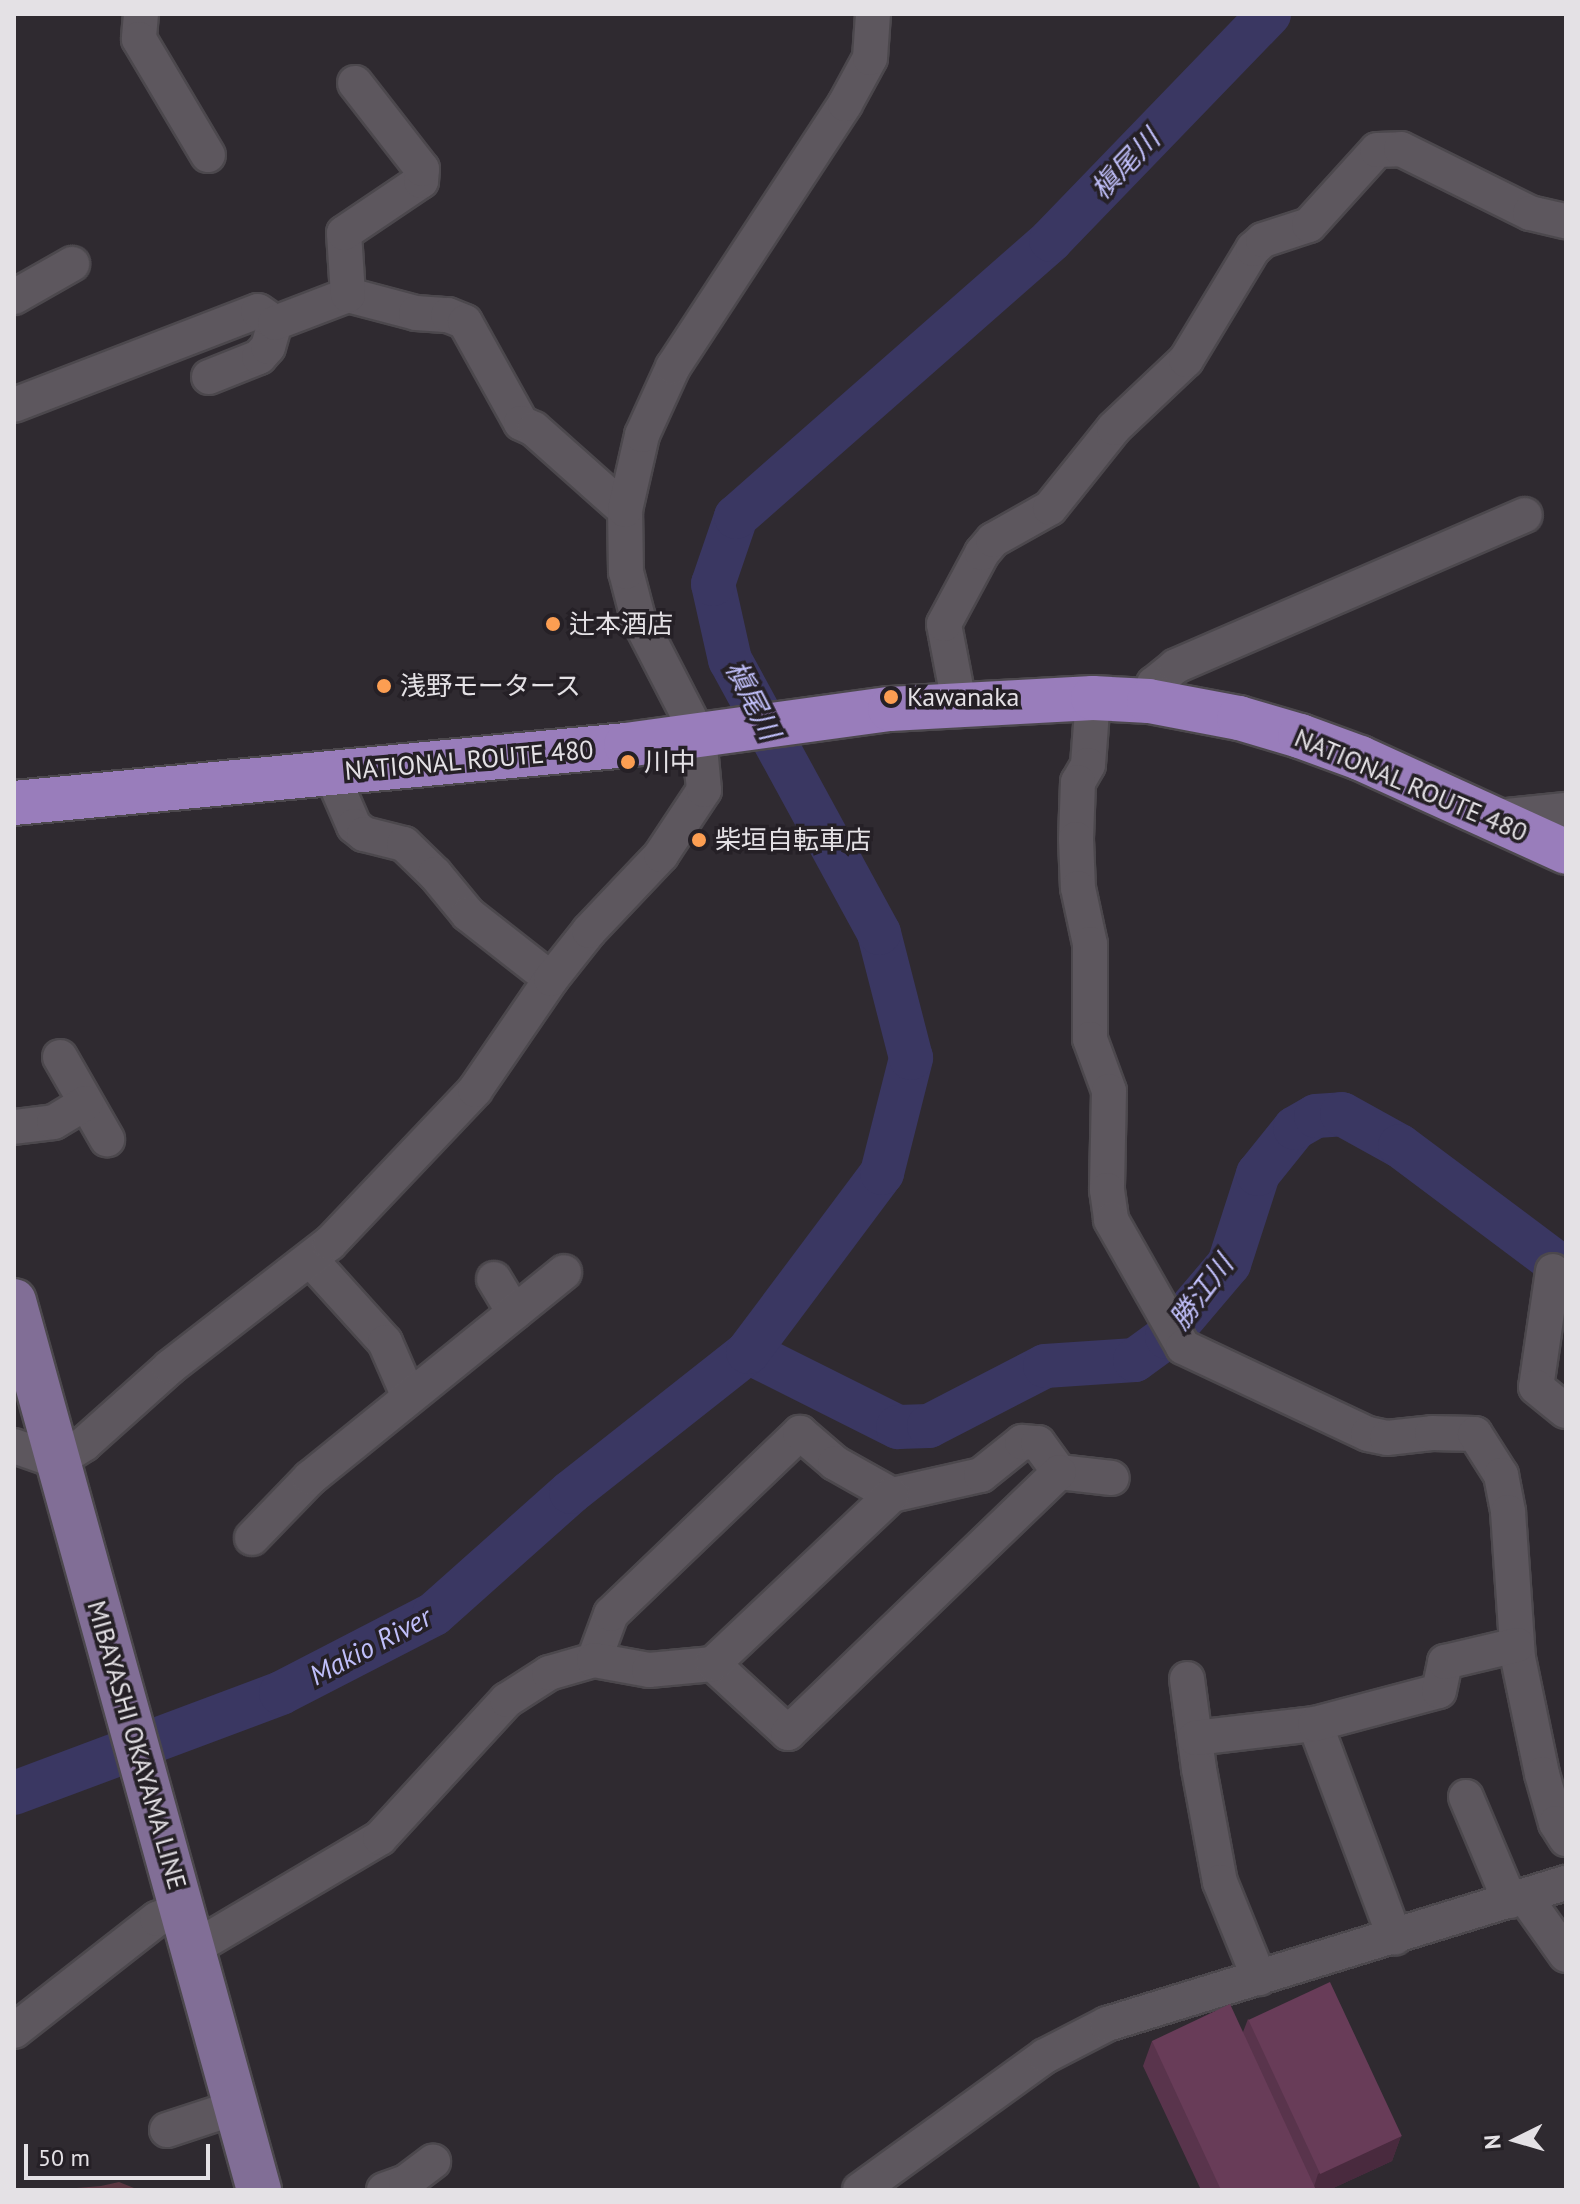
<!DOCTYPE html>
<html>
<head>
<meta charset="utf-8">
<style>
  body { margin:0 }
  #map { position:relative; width:1580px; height:2204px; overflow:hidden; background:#2f2a30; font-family:"PT Sans","Noto Sans JP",sans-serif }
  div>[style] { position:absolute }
  .green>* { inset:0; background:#5c3742 }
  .river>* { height:44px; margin:-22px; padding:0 22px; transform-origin:22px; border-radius:22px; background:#3a3762 }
  .roads { filter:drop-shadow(2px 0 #4c484d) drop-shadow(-2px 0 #4c484d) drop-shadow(0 2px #4c484d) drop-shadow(0 -2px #4c484d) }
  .minor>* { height:34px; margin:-17px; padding:0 17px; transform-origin:17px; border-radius:17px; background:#5d575e }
  .major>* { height:44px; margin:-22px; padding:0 22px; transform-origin:22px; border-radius:22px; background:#816e96 }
  .highway>* { height:44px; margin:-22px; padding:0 22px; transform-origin:22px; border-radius:22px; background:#997dbb }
  .wall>* { inset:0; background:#59344c }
  .shaded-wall>* { inset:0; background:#492a3e }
  .building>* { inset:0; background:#683c58; transform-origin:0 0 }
  .dots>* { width:22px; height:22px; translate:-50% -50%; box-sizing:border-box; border:4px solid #252026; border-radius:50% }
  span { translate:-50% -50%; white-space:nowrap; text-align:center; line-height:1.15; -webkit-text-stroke:7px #252026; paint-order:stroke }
  .poi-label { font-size:26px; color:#e4e1e5 }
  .left { translate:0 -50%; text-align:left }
  .street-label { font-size:26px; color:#e4e1e5 }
  .water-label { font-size:28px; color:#c0bffa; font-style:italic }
  .frame { position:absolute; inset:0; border:16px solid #e4e1e5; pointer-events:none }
  .north { position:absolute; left:1476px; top:2100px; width:80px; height:80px; -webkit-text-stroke:6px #252026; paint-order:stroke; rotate:265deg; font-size:22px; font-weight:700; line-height:32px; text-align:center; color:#e4e1e5 }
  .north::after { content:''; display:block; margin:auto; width:28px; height:36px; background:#e4e1e5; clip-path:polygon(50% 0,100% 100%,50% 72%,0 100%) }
  .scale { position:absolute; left:24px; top:2144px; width:186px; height:36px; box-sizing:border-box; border:4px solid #e4e1e5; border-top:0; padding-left:10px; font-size:24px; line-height:28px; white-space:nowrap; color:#e4e1e5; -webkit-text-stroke:6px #252026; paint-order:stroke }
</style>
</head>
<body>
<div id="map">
  <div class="green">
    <div style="clip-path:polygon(119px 2182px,139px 2190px,52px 2190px,101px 2186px)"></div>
  </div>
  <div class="river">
    <div style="left:748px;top:1352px;width:168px;rotate:26.6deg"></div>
    <div style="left:898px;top:1427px;width:31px;rotate:-2deg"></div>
    <div style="left:929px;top:1426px;width:131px;rotate:-27.3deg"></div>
    <div style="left:1045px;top:1366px;width:90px;rotate:-3.8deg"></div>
    <div style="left:1135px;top:1360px;width:39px;rotate:-36deg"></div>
    <div style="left:1167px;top:1337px;width:96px;rotate:-49.7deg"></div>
    <div style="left:1229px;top:1264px;width:95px;rotate:-72.1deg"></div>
    <div style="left:1258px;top:1174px;width:59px;rotate:-51.2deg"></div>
    <div style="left:1295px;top:1128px;width:24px;rotate:-30deg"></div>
    <div style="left:1316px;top:1116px;width:26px;rotate:-4deg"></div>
    <div style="left:1342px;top:1114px;width:66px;rotate:28.9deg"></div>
    <div style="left:1400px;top:1146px;width:207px;rotate:36.8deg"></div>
    <div style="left:14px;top:1793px;width:285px;rotate:-20.5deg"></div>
    <div style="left:281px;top:1693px;width:172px;rotate:-27.3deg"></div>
    <div style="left:434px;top:1614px;width:183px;rotate:-41.7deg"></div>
    <div style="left:571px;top:1492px;width:226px;rotate:-38.3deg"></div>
    <div style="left:748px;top:1352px;width:224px;rotate:-53.2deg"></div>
    <div style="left:882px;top:1173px;width:119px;rotate:-75.8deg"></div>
    <div style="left:911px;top:1058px;width:129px;rotate:-104.4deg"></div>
    <div style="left:879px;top:933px;width:311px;rotate:-118.6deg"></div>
    <div style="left:730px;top:660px;width:78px;rotate:-102.6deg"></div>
    <div style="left:713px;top:584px;width:71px;rotate:-71.1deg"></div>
    <div style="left:736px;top:517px;width:419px;rotate:-41.3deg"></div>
    <div style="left:1051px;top:240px;width:314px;rotate:-46deg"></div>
  </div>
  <div class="roads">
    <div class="minor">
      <div style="left:141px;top:14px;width:25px;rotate:95deg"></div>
      <div style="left:139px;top:39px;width:135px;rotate:59.3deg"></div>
      <div style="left:348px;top:295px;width:70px;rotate:14.8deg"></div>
      <div style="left:416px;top:313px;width:32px;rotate:4deg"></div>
      <div style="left:448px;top:315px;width:18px;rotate:22deg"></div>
      <div style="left:465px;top:322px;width:115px;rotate:61deg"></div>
      <div style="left:521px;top:423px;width:14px;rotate:25deg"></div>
      <div style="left:534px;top:429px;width:122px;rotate:41.7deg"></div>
      <div style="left:14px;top:297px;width:67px;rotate:-29.6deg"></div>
      <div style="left:209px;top:377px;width:54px;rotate:-21.8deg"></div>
      <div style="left:259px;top:357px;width:13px;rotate:-48deg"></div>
      <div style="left:268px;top:347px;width:25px;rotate:-74deg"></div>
      <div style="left:14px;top:405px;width:261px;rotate:-21.1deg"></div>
      <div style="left:258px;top:311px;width:21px;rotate:35deg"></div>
      <div style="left:275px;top:323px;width:78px;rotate:-21deg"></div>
      <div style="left:348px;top:295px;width:62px;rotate:-93.7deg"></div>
      <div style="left:344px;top:233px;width:93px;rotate:-34deg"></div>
      <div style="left:421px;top:181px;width:12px;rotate:-85deg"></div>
      <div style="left:422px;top:169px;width:109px;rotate:-127.9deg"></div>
      <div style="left:1093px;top:698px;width:67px;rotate:94.3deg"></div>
      <div style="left:1088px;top:765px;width:20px;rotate:120deg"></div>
      <div style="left:1078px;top:782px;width:57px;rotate:92deg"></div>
      <div style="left:1076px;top:839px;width:49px;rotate:87.7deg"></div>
      <div style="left:1078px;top:888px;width:57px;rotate:77.9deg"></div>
      <div style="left:1090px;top:944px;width:95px;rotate:90deg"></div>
      <div style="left:1090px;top:1039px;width:55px;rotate:69.9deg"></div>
      <div style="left:1109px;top:1091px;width:99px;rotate:91.2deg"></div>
      <div style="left:1107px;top:1190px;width:30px;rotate:82deg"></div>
      <div style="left:1111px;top:1220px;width:146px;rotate:60.4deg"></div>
      <div style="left:1183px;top:1347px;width:204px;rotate:25.2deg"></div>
      <div style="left:1368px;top:1434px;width:19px;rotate:12deg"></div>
      <div style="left:1387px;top:1438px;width:45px;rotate:-6.3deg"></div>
      <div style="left:1432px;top:1433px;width:43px;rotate:1.3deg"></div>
      <div style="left:1475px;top:1434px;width:49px;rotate:57.6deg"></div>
      <div style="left:1501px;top:1475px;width:38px;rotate:79deg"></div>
      <div style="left:1508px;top:1512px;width:146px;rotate:86.1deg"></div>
      <div style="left:1518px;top:1658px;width:118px;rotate:78.3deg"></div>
      <div style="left:1542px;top:1774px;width:51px;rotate:74.1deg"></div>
      <div style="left:1556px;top:1823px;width:19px;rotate:58deg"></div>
      <div style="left:1149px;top:701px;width:18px;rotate:-74deg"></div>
      <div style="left:1154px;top:684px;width:28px;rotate:-39deg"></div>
      <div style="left:1176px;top:666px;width:380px;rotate:-23.4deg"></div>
      <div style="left:959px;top:703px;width:80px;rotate:-100.8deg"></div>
      <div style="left:944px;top:624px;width:81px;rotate:-61.8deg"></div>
      <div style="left:982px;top:553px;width:17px;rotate:-50deg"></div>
      <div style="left:993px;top:540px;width:65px;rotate:-29.3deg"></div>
      <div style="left:1050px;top:508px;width:102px;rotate:-51.3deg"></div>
      <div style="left:1114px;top:428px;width:99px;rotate:-43.4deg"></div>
      <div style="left:1186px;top:360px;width:130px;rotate:-58.9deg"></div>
      <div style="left:1253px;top:249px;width:13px;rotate:-42deg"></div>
      <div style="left:1263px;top:240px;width:48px;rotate:-18.1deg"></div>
      <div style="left:1309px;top:225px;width:101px;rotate:-47.8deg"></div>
      <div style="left:1377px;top:150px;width:24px;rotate:-2deg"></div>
      <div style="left:1401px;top:149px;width:144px;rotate:26.4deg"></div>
      <div style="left:1530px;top:213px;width:37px;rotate:13deg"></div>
      <div style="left:331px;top:773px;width:58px;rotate:66.5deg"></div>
      <div style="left:354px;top:826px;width:13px;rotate:39deg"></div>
      <div style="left:364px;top:834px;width:41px;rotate:14deg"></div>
      <div style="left:404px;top:844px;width:43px;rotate:44.1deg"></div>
      <div style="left:435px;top:874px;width:52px;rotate:50.5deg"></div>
      <div style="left:468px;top:914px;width:105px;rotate:38.1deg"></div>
      <div style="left:1488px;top:818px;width:78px;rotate:-5.9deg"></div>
      <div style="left:60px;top:1057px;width:95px;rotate:60.2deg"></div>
      <div style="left:14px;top:1127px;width:40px;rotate:-7.1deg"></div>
      <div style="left:54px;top:1122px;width:37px;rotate:-31deg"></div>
      <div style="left:310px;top:1259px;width:112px;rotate:47.9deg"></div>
      <div style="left:385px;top:1342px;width:60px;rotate:66.4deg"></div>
      <div style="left:1553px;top:1271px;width:117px;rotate:98.3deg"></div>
      <div style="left:1536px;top:1387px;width:38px;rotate:39deg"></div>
      <div style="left:494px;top:1279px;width:39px;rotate:59deg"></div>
      <div style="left:14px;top:1446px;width:46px;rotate:19.2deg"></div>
      <div style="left:57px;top:1461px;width:32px;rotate:-32deg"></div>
      <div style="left:84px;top:1444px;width:115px;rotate:-41.8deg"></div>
      <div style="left:170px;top:1367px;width:202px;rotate:-37.8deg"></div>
      <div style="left:330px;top:1243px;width:211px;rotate:-46.5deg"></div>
      <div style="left:475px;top:1090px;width:135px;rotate:-55.6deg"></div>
      <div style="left:551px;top:979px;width:61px;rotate:-51.6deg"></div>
      <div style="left:589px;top:931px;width:105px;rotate:-46.5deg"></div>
      <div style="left:661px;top:855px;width:78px;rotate:-56.5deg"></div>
      <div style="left:704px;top:790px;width:54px;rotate:-95.3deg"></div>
      <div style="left:699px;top:736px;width:133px;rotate:-117.3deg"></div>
      <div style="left:638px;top:618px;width:48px;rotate:-104.6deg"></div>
      <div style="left:626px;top:572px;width:62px;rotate:-90.9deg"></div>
      <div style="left:625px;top:510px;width:77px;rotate:-77.2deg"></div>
      <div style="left:642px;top:435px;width:75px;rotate:-65.5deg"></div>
      <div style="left:673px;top:367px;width:314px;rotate:-56.8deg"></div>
      <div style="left:845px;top:104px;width:52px;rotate:-61.5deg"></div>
      <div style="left:870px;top:58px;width:44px;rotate:-86.1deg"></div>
      <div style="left:252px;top:1538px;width:83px;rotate:-46deg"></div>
      <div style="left:310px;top:1478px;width:327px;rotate:-39deg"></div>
      <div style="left:594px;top:1660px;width:49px;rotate:-69.7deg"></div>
      <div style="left:611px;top:1614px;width:262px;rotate:-43.8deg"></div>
      <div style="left:800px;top:1433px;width:46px;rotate:40.6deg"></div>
      <div style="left:835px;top:1463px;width:65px;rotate:29.3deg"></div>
      <div style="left:892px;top:1495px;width:91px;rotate:-12.7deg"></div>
      <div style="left:981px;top:1475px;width:53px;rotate:-38.8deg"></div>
      <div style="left:1022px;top:1442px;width:16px;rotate:4deg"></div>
      <div style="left:1038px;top:1443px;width:36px;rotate:54deg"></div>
      <div style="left:1059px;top:1472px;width:53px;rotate:6.5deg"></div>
      <div style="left:713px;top:1664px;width:102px;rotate:42.6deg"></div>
      <div style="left:788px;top:1733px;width:376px;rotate:-43.9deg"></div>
      <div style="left:1187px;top:1679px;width:91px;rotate:82.4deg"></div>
      <div style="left:1199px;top:1769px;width:115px;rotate:79.5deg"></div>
      <div style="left:1220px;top:1882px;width:104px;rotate:67.9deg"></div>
      <div style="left:1315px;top:1724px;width:228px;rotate:69.5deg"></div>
      <div style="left:1195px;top:1738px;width:121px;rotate:-6.7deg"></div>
      <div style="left:1315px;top:1724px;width:128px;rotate:-14.9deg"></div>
      <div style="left:1439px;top:1691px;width:30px;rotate:-78deg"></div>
      <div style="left:1445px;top:1662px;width:74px;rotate:-13.3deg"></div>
      <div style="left:1466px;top:1797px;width:113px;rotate:67.1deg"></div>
      <div style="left:1525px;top:1897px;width:71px;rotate:54.7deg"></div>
      <div style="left:194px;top:1948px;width:216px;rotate:-30.6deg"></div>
      <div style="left:380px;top:1838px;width:188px;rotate:-47.4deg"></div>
      <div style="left:507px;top:1700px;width:50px;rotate:-32.7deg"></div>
      <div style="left:549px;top:1673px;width:47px;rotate:-16.1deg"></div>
      <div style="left:594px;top:1660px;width:56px;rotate:10.3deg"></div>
      <div style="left:649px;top:1670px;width:64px;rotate:-5.4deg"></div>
      <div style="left:713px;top:1664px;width:246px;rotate:-43.4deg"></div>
      <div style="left:14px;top:2031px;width:182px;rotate:-38.1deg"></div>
      <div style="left:157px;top:1919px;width:27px;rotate:-24deg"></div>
      <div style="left:167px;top:2130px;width:74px;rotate:-18.2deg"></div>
      <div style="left:384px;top:2190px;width:23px;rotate:-20deg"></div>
      <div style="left:406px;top:2182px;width:34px;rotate:-37deg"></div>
      <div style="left:860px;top:2190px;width:228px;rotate:-35.9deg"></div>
      <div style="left:1045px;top:2056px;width:70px;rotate:-27.3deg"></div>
      <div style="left:1107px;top:2024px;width:480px;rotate:-17.1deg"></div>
    </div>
    <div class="major">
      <div style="left:14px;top:1301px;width:922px;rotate:74.59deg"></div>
    </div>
    <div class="highway">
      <div style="left:14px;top:803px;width:615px;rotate:-5.41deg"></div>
      <div style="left:626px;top:745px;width:266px;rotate:-7.8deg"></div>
      <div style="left:890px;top:709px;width:203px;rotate:-3.1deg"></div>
      <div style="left:1093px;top:698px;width:56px;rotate:3.1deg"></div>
      <div style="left:1149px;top:701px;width:92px;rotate:10.7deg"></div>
      <div style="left:1239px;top:718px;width:64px;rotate:16.4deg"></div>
      <div style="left:1300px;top:736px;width:64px;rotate:20.1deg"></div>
      <div style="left:1360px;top:758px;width:226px;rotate:24.5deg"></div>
    </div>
  </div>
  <div class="wall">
    <div style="clip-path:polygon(1248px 2019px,1401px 2136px,1392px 2161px,1329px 2190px,1201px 2190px,1143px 2066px,1152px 2041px,1243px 2032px)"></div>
  </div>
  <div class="shaded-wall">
    <div style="clip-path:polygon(1401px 2136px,1392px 2161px,1329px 2190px,1313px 2190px,1318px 2174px)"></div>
  </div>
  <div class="building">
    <div style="left:1330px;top:1982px;width:170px;height:90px;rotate:65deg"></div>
    <div style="clip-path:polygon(1230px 2004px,1316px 2190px,1221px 2190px,1152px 2041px)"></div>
  </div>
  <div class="dots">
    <div style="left:553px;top:624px;background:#fc9e52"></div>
    <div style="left:384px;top:686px;background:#fc9e52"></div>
    <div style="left:891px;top:697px;background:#fc9e52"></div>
    <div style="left:628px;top:762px;background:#fc9e52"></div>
    <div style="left:699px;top:840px;background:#fc9e52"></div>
  </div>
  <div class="poi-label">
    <span class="left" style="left:569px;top:624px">辻本酒店</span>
    <span class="left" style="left:400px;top:686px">浅野モータース</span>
    <span class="left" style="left:907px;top:697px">Kawanaka</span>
    <span class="left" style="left:644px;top:762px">川中</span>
    <span class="left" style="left:715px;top:840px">柴垣自転車店</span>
  </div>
  <div class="street-label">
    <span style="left:469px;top:760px;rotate:-5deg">NATIONAL ROUTE 480</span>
    <span style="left:1411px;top:785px;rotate:23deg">NATIONAL ROUTE 480</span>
    <span style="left:137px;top:1745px;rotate:74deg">MIBAYASHI OKAYAMA LINE</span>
  </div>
  <div class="water-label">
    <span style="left:1125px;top:164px;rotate:-46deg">槇尾川</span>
    <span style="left:753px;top:700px;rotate:63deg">槇尾川</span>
    <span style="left:1201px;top:1292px;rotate:-53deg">勝江川</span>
    <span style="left:370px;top:1646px;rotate:-28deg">Makio River</span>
  </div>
  <div class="frame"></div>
  <div class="north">N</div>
  <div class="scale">50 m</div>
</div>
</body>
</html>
